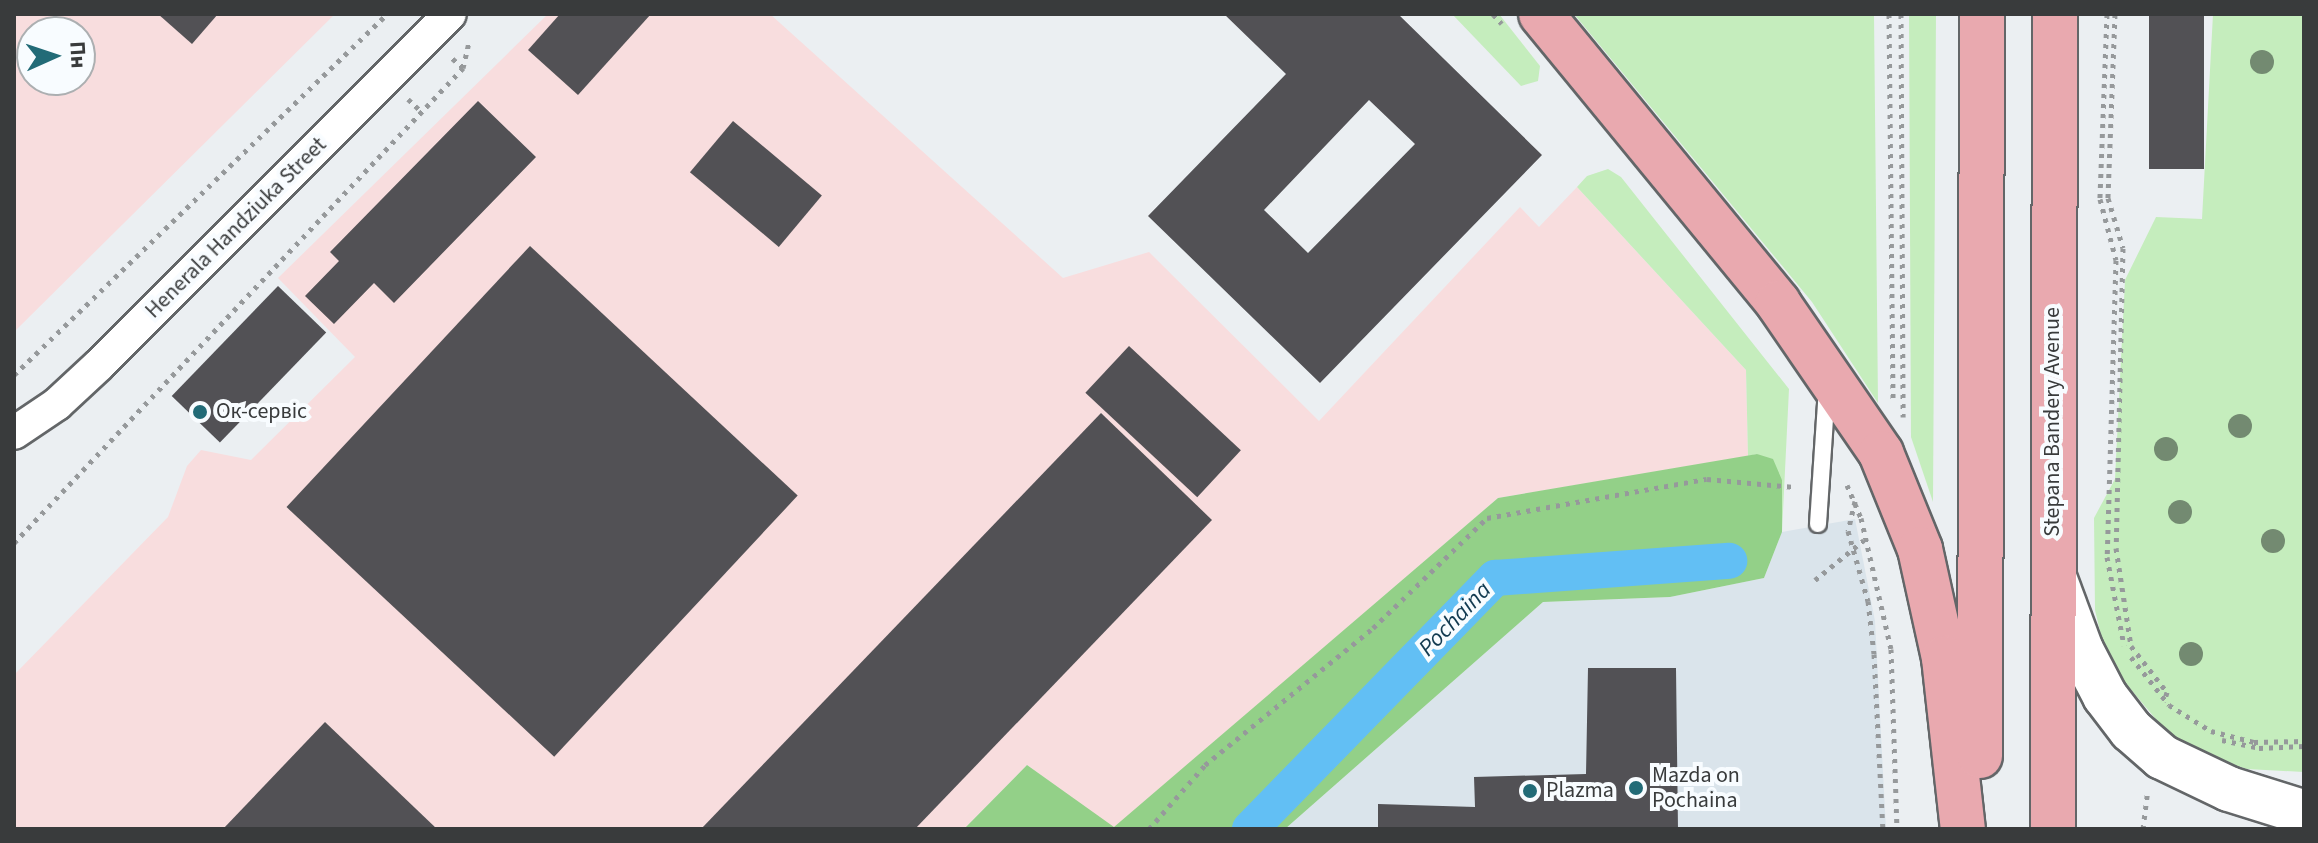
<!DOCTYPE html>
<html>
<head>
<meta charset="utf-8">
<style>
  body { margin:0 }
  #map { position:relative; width:2318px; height:843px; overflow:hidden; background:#ebeff2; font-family:"Source Sans 3",sans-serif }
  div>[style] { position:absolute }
  .built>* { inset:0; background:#dae4eb }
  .industrial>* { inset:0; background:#f8ddde }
  .green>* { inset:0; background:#c5edbd }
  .forest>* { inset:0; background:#93d088 }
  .canal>* { height:36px; margin:-18px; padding:0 18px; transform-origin:18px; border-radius:18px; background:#62bff4 }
  .building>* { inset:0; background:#525155; transform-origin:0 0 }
  .path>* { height:5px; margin-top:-2.5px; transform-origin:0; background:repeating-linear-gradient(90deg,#96999b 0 4px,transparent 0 10px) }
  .roads { filter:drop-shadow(2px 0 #636668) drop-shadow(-2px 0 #636668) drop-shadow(0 2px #636668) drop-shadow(0 -2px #636668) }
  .service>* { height:16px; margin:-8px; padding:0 8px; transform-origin:8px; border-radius:8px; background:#fff }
  .minor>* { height:32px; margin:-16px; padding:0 16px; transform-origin:16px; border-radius:16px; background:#fff }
  .secondary>* { height:44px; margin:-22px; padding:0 22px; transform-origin:22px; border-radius:22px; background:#fff }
  .primary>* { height:44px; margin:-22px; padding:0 22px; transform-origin:22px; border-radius:22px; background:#e9a9af }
  .trees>* { width:24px; height:24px; margin:-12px; border-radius:50%; background:#738a71 }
  .dots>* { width:22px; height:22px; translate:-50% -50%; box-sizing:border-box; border:4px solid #f8fcff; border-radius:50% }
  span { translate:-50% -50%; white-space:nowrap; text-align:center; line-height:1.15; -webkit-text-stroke:8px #f8fcff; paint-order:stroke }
  .street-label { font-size:22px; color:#393b3c }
  .poi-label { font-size:22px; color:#393b3c }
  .left { translate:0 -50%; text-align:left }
  .water-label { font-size:24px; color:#133b51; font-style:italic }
  .frame { position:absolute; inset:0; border:16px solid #393b3c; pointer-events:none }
  .north { position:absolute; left:16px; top:16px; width:80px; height:80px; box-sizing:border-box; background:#f8fcff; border:2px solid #acafb1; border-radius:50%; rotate:87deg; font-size:22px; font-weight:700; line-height:32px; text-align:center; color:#393b3c }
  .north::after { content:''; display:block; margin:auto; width:28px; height:36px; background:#226b77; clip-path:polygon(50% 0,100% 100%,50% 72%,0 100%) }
</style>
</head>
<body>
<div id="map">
  <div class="built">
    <div style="clip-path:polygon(1855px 519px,1875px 621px,1886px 829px,1285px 829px,1543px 602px,1670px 597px,1764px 578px,1782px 532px)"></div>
  </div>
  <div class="industrial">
    <div style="clip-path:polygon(evenodd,14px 14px,335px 14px,14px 332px,14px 14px,32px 32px,80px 32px,80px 80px,32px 80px,32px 32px)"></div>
    <div style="clip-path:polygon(548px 14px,770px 14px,1063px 278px,1149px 252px,1319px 421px,1520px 207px,1539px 227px,1577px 187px,1746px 370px,1748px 456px,1498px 498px,1114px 828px,1027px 765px,964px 829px,14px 829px,14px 675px,168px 517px,187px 466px,201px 450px,251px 460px,355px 357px,278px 278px)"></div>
  </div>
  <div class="green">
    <div style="clip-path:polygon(1452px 14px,1499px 14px,1540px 66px,1538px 81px,1521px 86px)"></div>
    <div style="clip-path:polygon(1574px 14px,1874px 14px,1878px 403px,1812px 302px)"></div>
    <div style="clip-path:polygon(1909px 14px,1936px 14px,1933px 502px,1911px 437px)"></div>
    <div style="clip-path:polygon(2213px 14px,2304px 14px,2304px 772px,2247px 769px,2203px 756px,2171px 737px,2122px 679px,2104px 648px,2095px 610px,2094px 518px,2115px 479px,2125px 280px,2156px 217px,2202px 219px)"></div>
    <div style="clip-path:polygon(1608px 169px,1621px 177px,1789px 389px,1782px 532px,1782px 480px,1757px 454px,1748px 456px,1746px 370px,1577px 187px,1587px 176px)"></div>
  </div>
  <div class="forest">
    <div style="clip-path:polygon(1757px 454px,1773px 459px,1782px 480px,1782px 532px,1764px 578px,1670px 597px,1543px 602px,1285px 829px,964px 829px,1027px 765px,1114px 827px,1498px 498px)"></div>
  </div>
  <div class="canal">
    <div style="left:1250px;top:829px;width:351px;rotate:-45.7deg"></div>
    <div style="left:1495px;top:578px;width:235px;rotate:-4.2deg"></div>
  </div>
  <div class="building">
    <div style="clip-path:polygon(158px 14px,218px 14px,192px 44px)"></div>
    <div style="clip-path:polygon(560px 14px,651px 14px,578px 95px,528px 50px)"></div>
    <div style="clip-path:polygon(evenodd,1224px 14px,1398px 14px,1542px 155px,1320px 383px,1148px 216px,1286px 74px,1224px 14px,1369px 100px,1415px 144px,1308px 253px,1264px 210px,1369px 100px)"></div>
    <div style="left:2149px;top:14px;width:55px;height:155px"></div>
    <div style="clip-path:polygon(478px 101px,536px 157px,394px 303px,374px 283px,334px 324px,305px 296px,339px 261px,330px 252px)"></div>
    <div style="left:733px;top:121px;width:116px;height:67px;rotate:40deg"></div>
    <div style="left:530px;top:246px;width:366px;height:357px;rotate:43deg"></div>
    <div style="left:278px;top:286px;width:67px;height:153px;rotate:44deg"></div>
    <div style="left:1129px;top:346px;width:153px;height:64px;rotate:43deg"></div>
    <div style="clip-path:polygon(1101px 413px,1212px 520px,915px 829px,701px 829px)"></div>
    <div style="clip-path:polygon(1588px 668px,1676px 668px,1678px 829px,1378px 829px,1378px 804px,1475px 807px,1474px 777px,1586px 774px)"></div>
    <div style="clip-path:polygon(325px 722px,437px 829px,223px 829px)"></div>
  </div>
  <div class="path">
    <div style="left:1493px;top:14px;width:13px;rotate:48deg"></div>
    <div style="left:1889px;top:14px;width:387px;rotate:89.4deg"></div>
    <div style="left:1901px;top:14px;width:403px;rotate:89.7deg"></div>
    <div style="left:2107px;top:14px;width:185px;rotate:92.2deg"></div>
    <div style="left:2100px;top:199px;width:63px;rotate:75.3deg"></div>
    <div style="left:2116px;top:260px;width:297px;rotate:91.7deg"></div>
    <div style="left:2107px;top:557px;width:90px;rotate:79.1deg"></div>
    <div style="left:2115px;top:14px;width:184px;rotate:92.2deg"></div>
    <div style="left:2108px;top:198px;width:52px;rotate:73.3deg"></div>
    <div style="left:2123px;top:248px;width:300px;rotate:91.3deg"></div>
    <div style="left:2116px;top:548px;width:99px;rotate:81.3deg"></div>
    <div style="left:2131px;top:646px;width:58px;rotate:52deg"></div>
    <div style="left:2167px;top:692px;width:10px;rotate:107deg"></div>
    <div style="left:463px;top:68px;width:27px;rotate:-77deg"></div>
    <div style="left:408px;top:99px;width:19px;rotate:43deg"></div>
    <div style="left:14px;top:375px;width:519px;rotate:-44.06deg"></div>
    <div style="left:1847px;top:485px;width:36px;rotate:67deg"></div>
    <div style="left:1861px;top:518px;width:134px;rotate:77.1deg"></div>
    <div style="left:1891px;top:649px;width:180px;rotate:88.1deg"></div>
    <div style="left:1855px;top:501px;width:31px;rotate:103deg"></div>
    <div style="left:1848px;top:531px;width:73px;rotate:74.1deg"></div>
    <div style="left:1868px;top:601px;width:53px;rotate:83.5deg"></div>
    <div style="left:1874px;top:654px;width:175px;rotate:87.1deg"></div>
    <div style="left:14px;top:543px;width:654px;rotate:-46.61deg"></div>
    <div style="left:463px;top:68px;width:15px;rotate:-138deg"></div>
    <div style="left:1815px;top:580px;width:63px;rotate:-39.2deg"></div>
    <div style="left:2131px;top:657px;width:61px;rotate:51.6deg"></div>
    <div style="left:2169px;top:705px;width:49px;rotate:31.8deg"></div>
    <div style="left:2211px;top:731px;width:44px;rotate:14.3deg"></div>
    <div style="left:2254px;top:742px;width:50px;rotate:-1.1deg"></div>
    <div style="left:2222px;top:740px;width:38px;rotate:12deg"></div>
    <div style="left:2259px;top:748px;width:45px;rotate:-2.5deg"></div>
    <div style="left:1149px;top:829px;width:85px;rotate:-48.8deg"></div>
    <div style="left:1205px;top:765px;width:217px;rotate:-39.2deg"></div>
    <div style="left:1373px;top:628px;width:158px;rotate:-44deg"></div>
    <div style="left:1487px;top:518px;width:223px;rotate:-10.1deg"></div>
    <div style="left:1707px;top:479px;width:88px;rotate:5.2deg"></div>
    <div style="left:2143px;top:829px;width:39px;rotate:-83deg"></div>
  </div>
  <div class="roads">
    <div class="service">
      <div style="left:1818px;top:524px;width:134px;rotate:-86.2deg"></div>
    </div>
    <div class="minor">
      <div style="left:14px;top:433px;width:52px;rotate:-34deg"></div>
      <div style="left:57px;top:404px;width:57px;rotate:-42.9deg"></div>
      <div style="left:99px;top:365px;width:496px;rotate:-45deg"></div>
    </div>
    <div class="secondary">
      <div style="left:2055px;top:580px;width:75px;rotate:69.6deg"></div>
      <div style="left:2081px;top:650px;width:52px;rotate:62.4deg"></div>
      <div style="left:2105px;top:696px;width:43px;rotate:52.6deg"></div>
      <div style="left:2131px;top:730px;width:41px;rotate:41.1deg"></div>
      <div style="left:2162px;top:757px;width:74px;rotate:25.5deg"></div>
      <div style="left:2229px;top:789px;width:77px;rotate:17.3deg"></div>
    </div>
    <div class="primary">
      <div style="left:1541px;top:14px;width:374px;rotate:50.6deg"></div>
      <div style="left:1778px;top:303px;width:182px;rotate:55.5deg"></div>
      <div style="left:1881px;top:453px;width:104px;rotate:67.9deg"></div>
      <div style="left:1920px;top:549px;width:112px;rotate:77.6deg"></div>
      <div style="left:1944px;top:658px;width:172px;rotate:83.7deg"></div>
      <div style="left:1980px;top:756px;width:742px;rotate:-89.85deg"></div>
      <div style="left:2053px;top:829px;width:815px;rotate:-89.86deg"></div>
    </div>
  </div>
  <div class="trees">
    <div style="left:2262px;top:62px"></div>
    <div style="left:2240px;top:426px"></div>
    <div style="left:2166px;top:449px"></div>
    <div style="left:2180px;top:512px"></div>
    <div style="left:2273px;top:541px"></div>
    <div style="left:2191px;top:654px"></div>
  </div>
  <div class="dots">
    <div style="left:200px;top:412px;background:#226b77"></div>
    <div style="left:1636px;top:788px;background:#226b77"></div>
    <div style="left:1530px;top:791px;background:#226b77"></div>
  </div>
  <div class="street-label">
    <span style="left:236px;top:228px;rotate:-45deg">Henerala Handziuka Street</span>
    <span style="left:2053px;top:422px;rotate:-90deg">Stepana Bandery Avenue</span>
  </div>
  <div class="poi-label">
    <span class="left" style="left:216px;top:412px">Ок-сервіс</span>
    <span class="left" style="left:1652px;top:788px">Mazda on<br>Pochaina</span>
    <span class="left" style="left:1546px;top:791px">Plazma</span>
  </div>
  <div class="water-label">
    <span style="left:1455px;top:619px;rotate:-46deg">Pochaina</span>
  </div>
  <div class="frame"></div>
  <div class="north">Пн</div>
</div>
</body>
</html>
